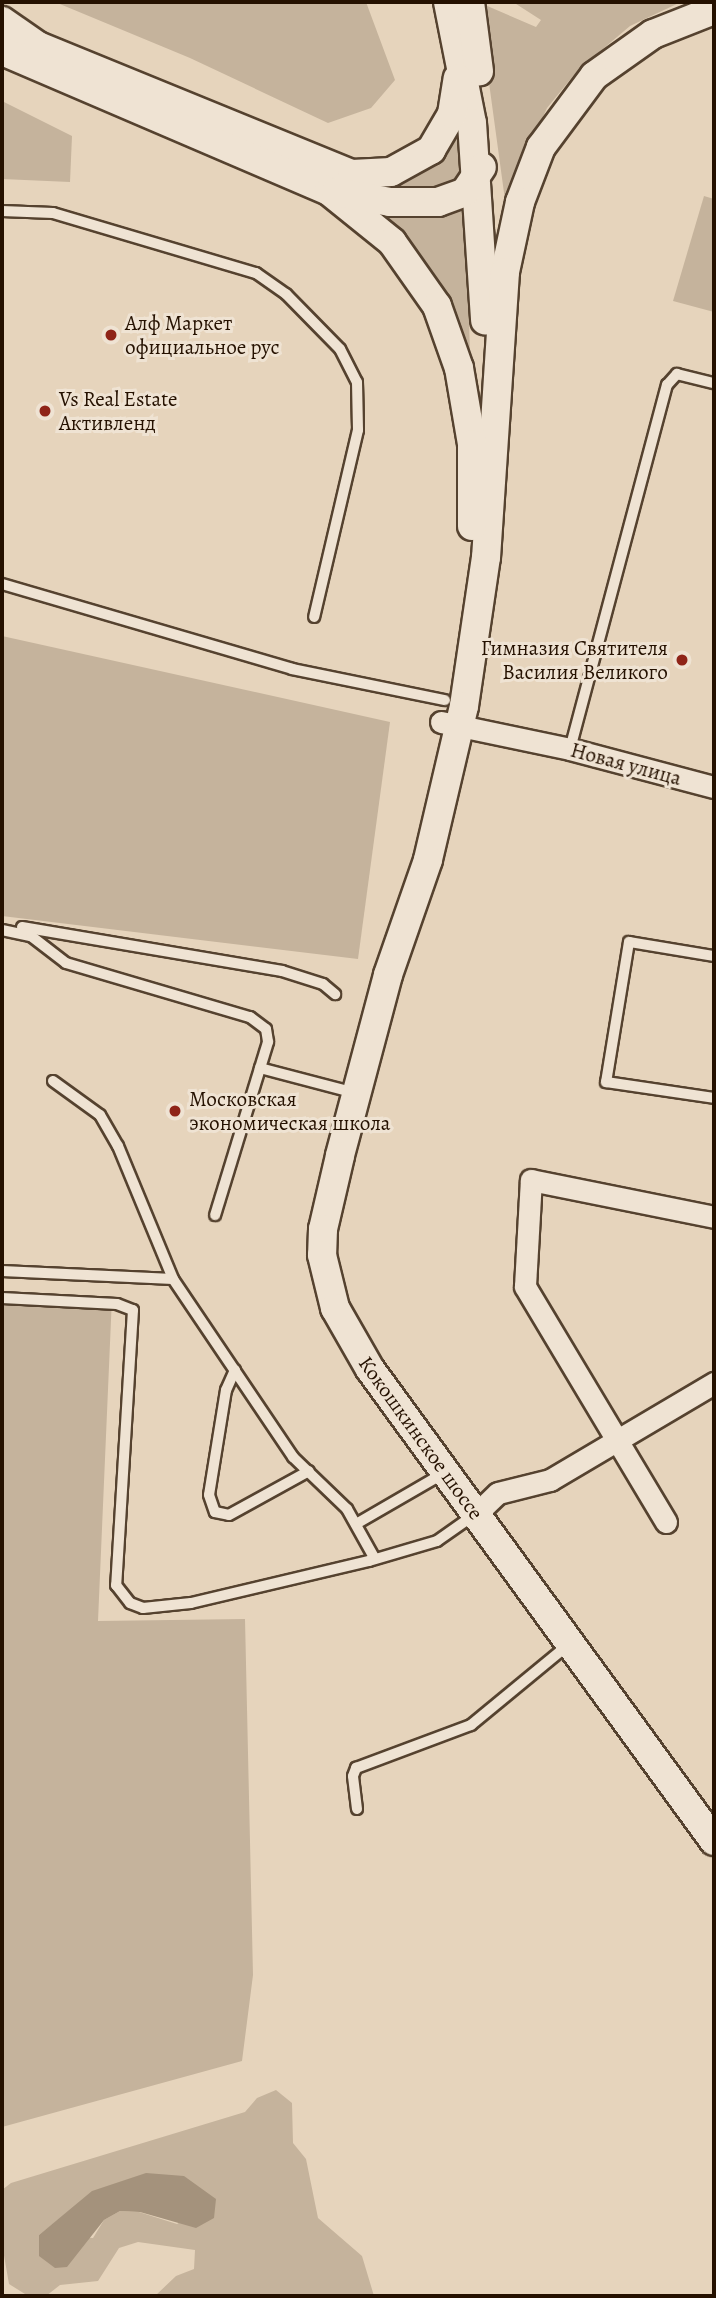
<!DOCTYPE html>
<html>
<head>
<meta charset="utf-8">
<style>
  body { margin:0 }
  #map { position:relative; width:716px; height:2298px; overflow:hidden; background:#e6d4bc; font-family:Alegreya,serif }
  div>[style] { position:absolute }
  .green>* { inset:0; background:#c5b39c }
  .water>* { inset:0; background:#a4927c }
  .roads { filter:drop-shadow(2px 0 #55422f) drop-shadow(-2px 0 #55422f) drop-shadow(0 2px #55422f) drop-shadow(0 -2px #55422f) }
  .service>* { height:10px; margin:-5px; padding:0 5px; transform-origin:5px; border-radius:5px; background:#efe3d3 }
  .minor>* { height:21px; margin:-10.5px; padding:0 10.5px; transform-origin:10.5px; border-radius:10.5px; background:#efe3d3 }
  .secondary>* { height:28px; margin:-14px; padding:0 14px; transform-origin:14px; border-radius:14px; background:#efe3d3 }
  .dots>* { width:19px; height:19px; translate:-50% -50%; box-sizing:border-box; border:4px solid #efe3d3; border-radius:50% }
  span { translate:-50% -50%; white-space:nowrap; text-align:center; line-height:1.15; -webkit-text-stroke:6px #efe3d3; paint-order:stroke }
  .poi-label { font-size:21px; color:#251100 }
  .left { translate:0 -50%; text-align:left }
  .right { translate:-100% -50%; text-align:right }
  .street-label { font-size:21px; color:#251100 }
  .frame { position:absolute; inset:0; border:4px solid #251100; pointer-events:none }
</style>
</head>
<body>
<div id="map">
  <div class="green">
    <div style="clip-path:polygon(55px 2px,366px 2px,395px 80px,371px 108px,328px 123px,190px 58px)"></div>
    <div style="clip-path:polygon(478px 2px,536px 27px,541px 20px,513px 2px,681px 2px,630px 26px,578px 70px,547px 108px,505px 200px)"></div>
    <div style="clip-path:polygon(2px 101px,72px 136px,70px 182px,2px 179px)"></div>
    <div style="clip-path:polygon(458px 127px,464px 172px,454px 185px,416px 193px,382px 186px,397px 184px,425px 170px)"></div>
    <div style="clip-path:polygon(704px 196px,714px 199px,714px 312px,673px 301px)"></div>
    <div style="clip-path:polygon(371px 208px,466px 209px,470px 356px,448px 301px)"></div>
    <div style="clip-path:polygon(2px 636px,390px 722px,358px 959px,2px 916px)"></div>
    <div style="clip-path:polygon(2px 1292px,112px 1297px,98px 1621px,245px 1619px,253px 1975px,242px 2061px,2px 2127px)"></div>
    <div style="clip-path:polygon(evenodd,276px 2090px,292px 2103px,293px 2143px,306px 2159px,318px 2218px,362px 2256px,374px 2296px,155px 2296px,176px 2276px,194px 2269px,195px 2250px,138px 2242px,119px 2248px,98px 2281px,60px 2285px,46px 2296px,25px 2294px,9px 2284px,2px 2244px,2px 2190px,11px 2183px,245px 2112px,257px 2098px,276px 2090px,216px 2199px,177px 2224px,139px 2212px,120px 2211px,104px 2220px,93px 2238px,39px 2235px,69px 2211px,216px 2199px)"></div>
  </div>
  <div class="water">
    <div style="clip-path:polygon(146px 2173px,184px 2176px,216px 2199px,214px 2218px,196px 2228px,140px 2212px,120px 2211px,104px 2220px,67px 2267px,55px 2268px,39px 2256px,39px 2235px,92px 2191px)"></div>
  </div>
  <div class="roads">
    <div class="service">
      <div style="left:2px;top:211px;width:51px;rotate:2.2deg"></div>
      <div style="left:53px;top:213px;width:212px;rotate:16.5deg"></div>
      <div style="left:256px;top:273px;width:37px;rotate:35deg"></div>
      <div style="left:286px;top:294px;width:77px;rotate:45.5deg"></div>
      <div style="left:340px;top:349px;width:37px;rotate:63deg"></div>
      <div style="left:357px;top:382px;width:48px;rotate:88.8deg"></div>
      <div style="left:358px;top:430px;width:192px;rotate:103.2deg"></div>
      <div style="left:2px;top:584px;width:302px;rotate:16.3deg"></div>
      <div style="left:292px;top:669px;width:156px;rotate:11.5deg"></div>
      <div style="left:570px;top:749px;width:377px;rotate:-75.1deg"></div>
      <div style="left:667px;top:385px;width:15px;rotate:-48deg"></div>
      <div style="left:677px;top:374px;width:38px;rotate:14deg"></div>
      <div style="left:22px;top:927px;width:264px;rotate:9.6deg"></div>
      <div style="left:282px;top:971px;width:43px;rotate:17.6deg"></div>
      <div style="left:323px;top:984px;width:16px;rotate:40deg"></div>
      <div style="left:2px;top:930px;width:30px;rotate:12deg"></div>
      <div style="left:31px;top:936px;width:44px;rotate:37.6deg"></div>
      <div style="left:66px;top:963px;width:192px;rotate:16.4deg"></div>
      <div style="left:250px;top:1017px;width:20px;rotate:37deg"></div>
      <div style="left:266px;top:1029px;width:13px;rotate:81deg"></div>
      <div style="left:268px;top:1042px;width:181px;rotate:107deg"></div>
      <div style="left:714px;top:956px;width:86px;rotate:-170.6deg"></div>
      <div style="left:629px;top:942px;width:142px;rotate:99.3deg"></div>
      <div style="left:606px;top:1082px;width:109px;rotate:8.4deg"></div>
      <div style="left:260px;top:1068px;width:98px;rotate:14.7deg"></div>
      <div style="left:53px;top:1081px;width:58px;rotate:35.9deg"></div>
      <div style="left:100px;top:1115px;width:36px;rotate:60deg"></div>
      <div style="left:118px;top:1146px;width:144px;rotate:67.5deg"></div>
      <div style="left:173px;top:1279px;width:215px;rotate:56deg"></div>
      <div style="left:293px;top:1457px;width:75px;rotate:43.9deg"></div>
      <div style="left:347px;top:1509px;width:57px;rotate:60.8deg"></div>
      <div style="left:2px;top:1271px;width:171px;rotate:2.7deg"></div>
      <div style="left:2px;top:1298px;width:115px;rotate:3deg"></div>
      <div style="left:117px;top:1304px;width:17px;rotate:21deg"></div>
      <div style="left:133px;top:1310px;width:276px;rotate:93.5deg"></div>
      <div style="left:116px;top:1585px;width:23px;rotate:52deg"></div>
      <div style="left:130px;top:1603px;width:14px;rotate:21deg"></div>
      <div style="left:143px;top:1608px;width:48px;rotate:-5.9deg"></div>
      <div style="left:191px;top:1603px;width:183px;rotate:-13.3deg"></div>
      <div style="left:369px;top:1561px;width:71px;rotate:-16.4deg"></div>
      <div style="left:437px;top:1541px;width:45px;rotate:-35.1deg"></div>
      <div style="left:235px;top:1370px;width:22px;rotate:114deg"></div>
      <div style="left:226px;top:1390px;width:106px;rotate:99.2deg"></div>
      <div style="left:209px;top:1495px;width:18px;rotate:71deg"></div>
      <div style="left:215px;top:1512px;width:14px;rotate:12deg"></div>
      <div style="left:229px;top:1515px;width:91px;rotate:-28.8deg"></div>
      <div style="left:356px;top:1524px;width:102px;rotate:-30.1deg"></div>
      <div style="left:357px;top:1809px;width:33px;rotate:-97deg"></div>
      <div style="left:353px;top:1776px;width:9px;rotate:-69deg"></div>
      <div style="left:356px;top:1768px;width:123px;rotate:-20.5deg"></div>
      <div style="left:471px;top:1725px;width:126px;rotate:-39.5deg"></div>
    </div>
    <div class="minor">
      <div style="left:441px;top:722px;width:132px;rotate:11.8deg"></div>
      <div style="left:570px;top:749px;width:149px;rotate:14.8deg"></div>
      <div style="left:476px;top:1514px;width:30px;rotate:-44deg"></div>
      <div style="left:498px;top:1493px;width:54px;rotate:-14deg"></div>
      <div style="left:550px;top:1480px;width:191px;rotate:-30.6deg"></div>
      <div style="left:666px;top:1522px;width:275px;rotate:-120.9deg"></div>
      <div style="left:525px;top:1286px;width:106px;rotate:-86.8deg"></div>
      <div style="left:531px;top:1180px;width:187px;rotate:11.4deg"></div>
    </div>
    <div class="secondary">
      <div style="left:448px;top:2px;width:123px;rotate:78.8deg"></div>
      <div style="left:472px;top:123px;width:198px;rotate:86.2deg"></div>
      <div style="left:470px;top:2px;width:70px;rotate:82.6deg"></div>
      <div style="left:714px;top:10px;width:66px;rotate:158.5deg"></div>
      <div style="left:653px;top:34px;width:72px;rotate:144.6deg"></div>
      <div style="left:594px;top:76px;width:89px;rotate:126.7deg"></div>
      <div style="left:541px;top:147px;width:59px;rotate:110.9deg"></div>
      <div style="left:520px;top:202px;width:72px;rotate:102.1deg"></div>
      <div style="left:505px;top:272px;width:286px;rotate:93.8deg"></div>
      <div style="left:486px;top:557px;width:151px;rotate:98.4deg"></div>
      <div style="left:464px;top:706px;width:158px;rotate:103.2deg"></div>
      <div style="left:428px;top:860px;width:122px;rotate:109.2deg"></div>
      <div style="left:388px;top:975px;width:187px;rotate:104.9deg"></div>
      <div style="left:340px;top:1156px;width:75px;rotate:103.1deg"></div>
      <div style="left:323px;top:1229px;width:26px;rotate:92deg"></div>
      <div style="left:322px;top:1255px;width:55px;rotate:76.2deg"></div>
      <div style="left:335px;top:1308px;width:70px;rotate:60.2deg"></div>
      <div style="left:370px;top:1369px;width:584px;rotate:53.91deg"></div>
      <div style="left:2px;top:21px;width:44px;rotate:34.8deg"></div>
      <div style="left:38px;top:46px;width:339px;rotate:22.2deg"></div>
      <div style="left:352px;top:174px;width:39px;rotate:-3deg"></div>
      <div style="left:391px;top:172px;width:46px;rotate:-28.8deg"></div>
      <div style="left:431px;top:150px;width:42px;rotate:-59.7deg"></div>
      <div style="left:452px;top:114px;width:36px;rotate:-81deg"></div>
      <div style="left:2px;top:51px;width:356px;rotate:23.2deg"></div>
      <div style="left:329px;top:191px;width:81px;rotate:39deg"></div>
      <div style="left:392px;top:242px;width:78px;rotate:54.9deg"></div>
      <div style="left:437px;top:306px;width:66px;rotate:70.5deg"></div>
      <div style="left:459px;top:368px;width:77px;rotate:80.3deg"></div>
      <div style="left:472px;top:444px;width:82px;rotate:90deg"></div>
      <div style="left:336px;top:192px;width:55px;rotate:10.5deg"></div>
      <div style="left:390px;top:202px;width:48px"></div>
      <div style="left:438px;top:202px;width:29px;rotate:-20deg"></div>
      <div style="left:465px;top:192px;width:30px;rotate:-56deg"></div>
    </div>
  </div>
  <div class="dots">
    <div style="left:111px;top:335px;background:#8f2418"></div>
    <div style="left:45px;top:411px;background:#8f2418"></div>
    <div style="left:682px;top:660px;background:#8f2418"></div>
    <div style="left:175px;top:1111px;background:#8f2418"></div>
  </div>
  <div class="poi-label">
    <span class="left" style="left:125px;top:335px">Алф Маркет<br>официальное рус</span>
    <span class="left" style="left:59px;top:411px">Vs Real Estate<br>Активленд</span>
    <span class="right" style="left:668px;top:660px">Гимназия Святителя<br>Василия Великого</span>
    <span class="left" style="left:189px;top:1111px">Московская<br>экономическая школа</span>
  </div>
  <div class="street-label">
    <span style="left:626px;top:764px;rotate:15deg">Новая улица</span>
    <span style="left:421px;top:1438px;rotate:54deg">Кокошкинское шоссе</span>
  </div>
  <div class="frame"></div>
</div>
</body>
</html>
